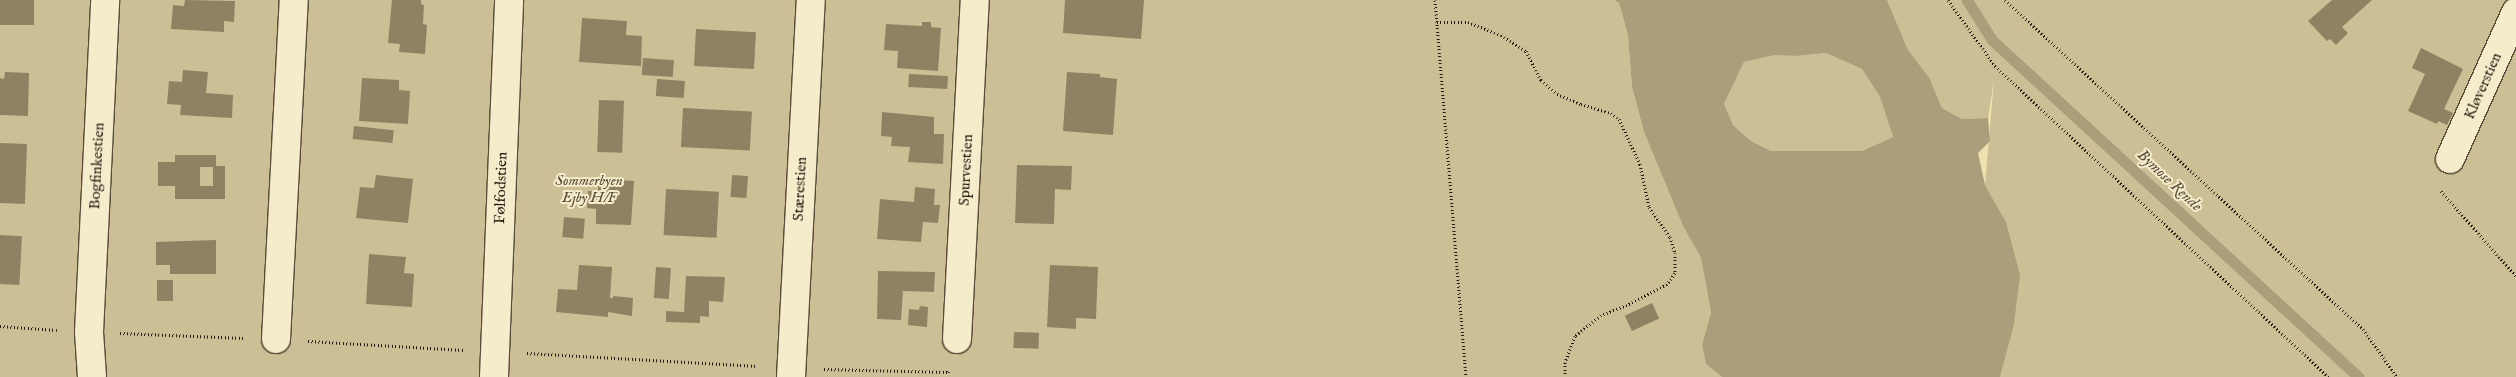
<!DOCTYPE html>
<html>
<head>
<meta charset="utf-8">
<style>
  body { margin:0 }
  #map { position:relative; width:2516px; height:377px; overflow:hidden; background:#efe1b0; font-family:"IM FELL English",serif }
  div>[style] { position:absolute }
  .green>* { inset:0; background:#cdbf95 }
  .water>* { inset:0; background:#ab9e7a }
  .stream>* { height:11px; margin:-5.5px; padding:0 5.5px; transform-origin:5.5px; border-radius:5.5px; background:#ab9e7a }
  .building>* { inset:0; background:#8f8263; transform-origin:0 0 }
  .path>* { height:3px; margin-top:-1.5px; transform-origin:0; background:repeating-linear-gradient(90deg,#261b10 0 1px,transparent 0 3.5px) }
  .roads { filter:drop-shadow(1px 0 #584c38) drop-shadow(-1px 0 #584c38) drop-shadow(0 1px #584c38) drop-shadow(0 -1px #584c38) }
  .minor>* { height:28px; margin:-14px; padding:0 14px; transform-origin:14px; border-radius:14px; background:#f5eccc }
  span { translate:-50% -50%; white-space:nowrap; text-align:center; line-height:1.15; -webkit-text-stroke:4px #f5eccc; paint-order:stroke }
  .street-label { font-size:15px; color:#261b10 }
  .park-label { font-size:15px; color:#584c38; font-style:italic }
  .water-label { font-size:16px; color:#5b4f3a; font-style:italic }
</style>
</head>
<body>
<div id="map">
  <div class="green">
    <div style="clip-path:polygon(0 0,1614px 0,1619px 3px,1628px 37px,1632px 87px,1644px 132px,1683px 226px,1701px 258px,1711px 312px,1702px 345px,1706px 364px,1722px 377px,0 377px)"></div>
    <div style="clip-path:polygon(1887px 0,2516px 0,2516px 377px,2000px 377px,2002px 369px,2006px 222px,1985px 185px,1994px 80px,1988px 118px,1962px 119px,1942px 108px,1929px 77px,1908px 50px)"></div>
    <div style="clip-path:polygon(1826px 53px,1862px 69px,1880px 97px,1893px 137px,1862px 151px,1771px 151px,1751px 141px,1733px 125px,1724px 104px,1744px 62px,1775px 55px,1796px 56px)"></div>
  </div>
  <div class="water">
    <div style="clip-path:polygon(evenodd,1614px 0,1887px 0,1908px 50px,1929px 77px,1942px 108px,1962px 119px,1988px 118px,1990px 141px,1978px 153px,1985px 185px,2006px 222px,2020px 275px,2014px 324px,2000px 377px,1722px 377px,1706px 364px,1702px 345px,1711px 312px,1701px 258px,1683px 226px,1644px 132px,1632px 87px,1628px 36px,1619px 3px,1614px 0,1826px 53px,1862px 69px,1880px 97px,1893px 137px,1862px 151px,1771px 151px,1751px 141px,1733px 125px,1724px 104px,1744px 62px,1775px 55px,1796px 56px,1826px 53px)"></div>
  </div>
  <div class="stream">
    <div style="left:1967px;top:0;width:47px;rotate:58deg"></div>
    <div style="left:1992px;top:40px;width:498px;rotate:42.6deg"></div>
  </div>
  <div class="building">
    <div style="left:0;top:0;width:34px;height:25px"></div>
    <div style="clip-path:polygon(185px 0,235px 1px,234px 22px,224px 21px,224px 32px,171px 29px,173px 5px,184px 6px)"></div>
    <div style="clip-path:polygon(392px 0,421px 0,421px 4px,424px 5px,423px 24px,427px 25px,425px 54px,399px 52px,400px 44px,388px 43px)"></div>
    <div style="clip-path:polygon(1065px 0,1144px 0,1141px 39px,1063px 33px)"></div>
    <div style="clip-path:polygon(2332px 0,2372px 0,2342px 27px,2348px 33px,2336px 45px,2330px 39px,2327px 41px,2308px 21px)"></div>
    <div style="clip-path:polygon(582px 18px,627px 21px,626px 35px,642px 36px,641px 66px,579px 62px)"></div>
    <div style="clip-path:polygon(922px 22px,931px 22px,931px 27px,941px 28px,938px 71px,897px 68px,898px 51px,884px 50px,886px 24px,922px 26px)"></div>
    <div style="left:696px;top:29px;width:60px;height:37px;rotate:3deg"></div>
    <div style="clip-path:polygon(2421px 48px,2463px 69px,2444px 109px,2453px 113px,2447px 125px,2438px 121px,2437px 124px,2408px 111px,2425px 74px,2412px 68px)"></div>
    <div style="left:643px;top:58px;width:31px;height:17px;rotate:4deg"></div>
    <div style="clip-path:polygon(183px 70px,208px 72px,206px 93px,233px 95px,232px 118px,180px 115px,181px 105px,167px 104px,169px 81px,182px 82px)"></div>
    <div style="clip-path:polygon(5px 72px,29px 73px,28px 116px,0 115px,0 78px,4px 79px)"></div>
    <div style="clip-path:polygon(1067px 72px,1100px 74px,1100px 77px,1117px 79px,1113px 135px,1063px 131px)"></div>
    <div style="left:909px;top:74px;width:39px;height:13px;rotate:3deg"></div>
    <div style="clip-path:polygon(362px 78px,399px 80px,399px 90px,410px 91px,408px 124px,359px 121px)"></div>
    <div style="left:657px;top:79px;width:28px;height:17px;rotate:4deg"></div>
    <div style="left:599px;top:100px;width:25px;height:52px;rotate:2deg"></div>
    <div style="left:683px;top:108px;width:69px;height:39px;rotate:3deg"></div>
    <div style="clip-path:polygon(882px 112px,934px 117px,934px 134px,944px 134px,943px 164px,908px 162px,910px 147px,891px 146px,892px 137px,881px 136px)"></div>
    <div style="left:354px;top:126px;width:40px;height:13px;rotate:6deg"></div>
    <div style="left:0;top:143px;width:27px;height:60px;rotate:2deg"></div>
    <div style="clip-path:polygon(evenodd,175px 155px,216px 155px,216px 166px,225px 166px,225px 199px,175px 199px,175px 186px,158px 186px,158px 162px,175px 162px,175px 155px,200px 167px,213px 167px,213px 186px,200px 186px,200px 167px)"></div>
    <div style="clip-path:polygon(1017px 165px,1072px 166px,1071px 190px,1055px 189px,1054px 224px,1015px 223px)"></div>
    <div style="clip-path:polygon(376px 175px,413px 179px,408px 223px,356px 218px,360px 187px,374px 188px)"></div>
    <div style="left:732px;top:175px;width:16px;height:22px;rotate:4deg"></div>
    <div style="clip-path:polygon(598px 179px,634px 181px,631px 225px,596px 224px,596px 209px,587px 208px,588px 191px,598px 191px)"></div>
    <div style="clip-path:polygon(915px 187px,935px 189px,934px 205px,940px 205px,938px 223px,923px 222px,921px 242px,877px 239px,880px 199px,914px 202px)"></div>
    <div style="left:666px;top:189px;width:53px;height:46px;rotate:3deg"></div>
    <div style="left:564px;top:217px;width:21px;height:20px;rotate:5deg"></div>
    <div style="left:0;top:235px;width:22px;height:49px;rotate:3deg"></div>
    <div style="clip-path:polygon(216px 240px,216px 274px,170px 274px,170px 265px,156px 265px,156px 242px)"></div>
    <div style="clip-path:polygon(369px 254px,406px 257px,404px 273px,414px 274px,412px 307px,366px 304px)"></div>
    <div style="clip-path:polygon(579px 265px,612px 267px,610px 298px,613px 298px,613px 296px,633px 298px,632px 316px,608px 312px,608px 317px,556px 312px,558px 289px,577px 290px)"></div>
    <div style="clip-path:polygon(1050px 265px,1098px 267px,1096px 319px,1076px 318px,1076px 329px,1047px 327px)"></div>
    <div style="left:656px;top:267px;width:15px;height:31px;rotate:4deg"></div>
    <div style="clip-path:polygon(878px 271px,935px 272px,934px 292px,903px 291px,901px 320px,877px 319px)"></div>
    <div style="clip-path:polygon(686px 276px,725px 277px,723px 302px,709px 301px,709px 317px,700px 316px,700px 323px,666px 322px,666px 311px,684px 312px)"></div>
    <div style="left:157px;top:280px;width:16px;height:21px"></div>
    <div style="left:1652px;top:303px;width:17px;height:30px;rotate:65deg"></div>
    <div style="clip-path:polygon(920px 306px,928px 307px,927px 327px,908px 325px,909px 309px,919px 310px)"></div>
    <div style="left:1014px;top:332px;width:25px;height:16px;rotate:2deg"></div>
  </div>
  <div class="path">
    <div style="left:1435px;top:0;width:378px;rotate:85.3deg"></div>
    <div style="left:1948px;top:0;width:81px;rotate:54.5deg"></div>
    <div style="left:1995px;top:66px;width:456px;rotate:43deg"></div>
    <div style="left:2005px;top:0;width:486px;rotate:42.6deg"></div>
    <div style="left:2363px;top:329px;width:59px;rotate:54.7deg"></div>
    <div style="left:1437px;top:22px;width:31px"></div>
    <div style="left:1468px;top:22px;width:35px;rotate:22deg"></div>
    <div style="left:1501px;top:35px;width:30px;rotate:33deg"></div>
    <div style="left:1526px;top:51px;width:33px;rotate:63deg"></div>
    <div style="left:1541px;top:80px;width:21px;rotate:41deg"></div>
    <div style="left:1557px;top:94px;width:26px;rotate:23deg"></div>
    <div style="left:1581px;top:104px;width:31px;rotate:17deg"></div>
    <div style="left:1611px;top:113px;width:10px;rotate:37deg"></div>
    <div style="left:1619px;top:119px;width:50px;rotate:65deg"></div>
    <div style="left:1640px;top:164px;width:44px;rotate:78.2deg"></div>
    <div style="left:1649px;top:207px;width:37px;rotate:55deg"></div>
    <div style="left:1670px;top:237px;width:17px;rotate:73deg"></div>
    <div style="left:1675px;top:253px;width:20px;rotate:90deg"></div>
    <div style="left:1675px;top:273px;width:14px;rotate:126deg"></div>
    <div style="left:1667px;top:284px;width:45px;rotate:152.3deg"></div>
    <div style="left:1627px;top:305px;width:28px;rotate:159deg"></div>
    <div style="left:1601px;top:315px;width:33px;rotate:141deg"></div>
    <div style="left:1575px;top:336px;width:28px;rotate:111deg"></div>
    <div style="left:1565px;top:362px;width:15px;rotate:90deg"></div>
    <div style="left:2441px;top:191px;width:113px;rotate:48.6deg"></div>
    <div style="left:0;top:326px;width:57px;rotate:4deg"></div>
    <div style="left:120px;top:333px;width:124px;rotate:2.3deg"></div>
    <div style="left:308px;top:341px;width:156px;rotate:3.3deg"></div>
    <div style="left:527px;top:353px;width:231px;rotate:3.2deg"></div>
    <div style="left:824px;top:369px;width:124px;rotate:1.4deg"></div>
    <div style="left:948px;top:372px;width:2px;rotate:-63deg"></div>
  </div>
  <div class="roads">
    <div class="minor">
      <div style="left:2450px;top:159px;width:161px;rotate:-65.8deg"></div>
      <div style="left:276px;top:339px;width:339px;rotate:-87deg"></div>
      <div style="left:957px;top:339px;width:339px;rotate:-87deg"></div>
      <div style="left:92px;top:377px;width:45px;rotate:-93.8deg"></div>
      <div style="left:89px;top:332px;width:332px;rotate:-87.2deg"></div>
      <div style="left:494px;top:377px;width:377px;rotate:-87.7deg"></div>
      <div style="left:791px;top:377px;width:378px;rotate:-87deg"></div>
    </div>
  </div>
  <div class="street-label">
    <span style="left:2483px;top:86px;rotate:-66deg">Kløverstien</span>
    <span style="left:97px;top:166px;rotate:-87deg">Bogfinkestien</span>
    <span style="left:966px;top:170px;rotate:-87deg">Spurvestien</span>
    <span style="left:501px;top:188px;rotate:-88deg">Følfodstien</span>
    <span style="left:800px;top:189px;rotate:-87deg">Stærestien</span>
  </div>
  <div class="park-label">
    <span style="left:589px;top:189px">Sommerbyen<br>Ejby H/F</span>
  </div>
  <div class="water-label">
    <span style="left:2169px;top:181px;rotate:43deg">Bymose Rende</span>
  </div>
</div>
</body>
</html>
